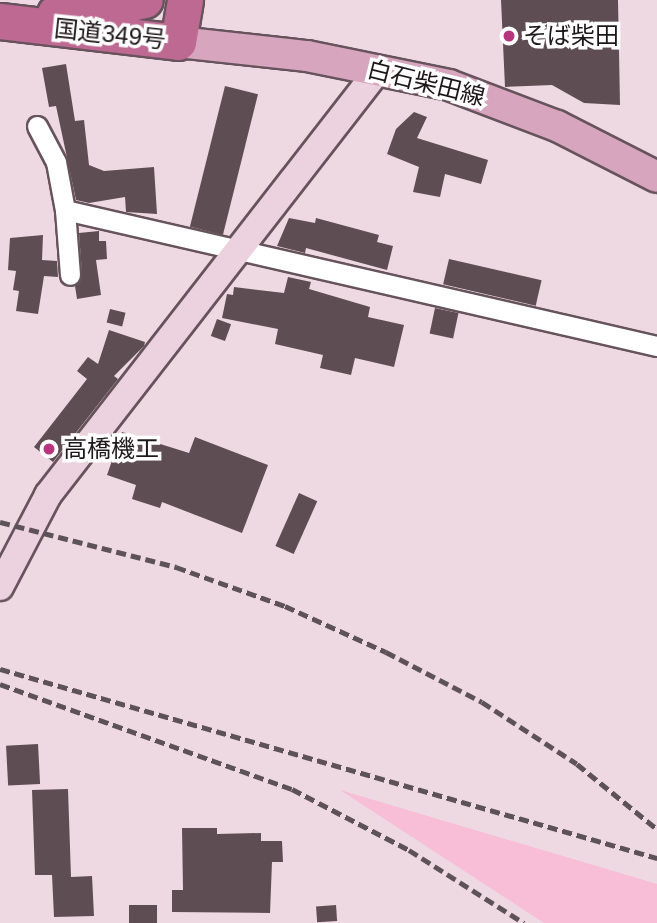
<!DOCTYPE html>
<html>
<head>
<meta charset="utf-8">
<style>
  body { margin:0 }
  #map { position:relative; width:657px; height:923px; overflow:hidden; background:#eed8e1; font-family:Helvetica,"Noto Sans JP",sans-serif }
  div>[style] { position:absolute }
  .green>* { inset:0; background:#f8bdd7 }
  .building>* { inset:0; background:#5f4d54; transform-origin:0 0 }
  .roads { filter:drop-shadow(2px 0 #66535b) drop-shadow(-2px 0 #66535b) drop-shadow(0 2px #66535b) drop-shadow(0 -2px #66535b) }
  .street>* { height:19px; margin:-9.5px; padding:0 9.5px; transform-origin:9.5px; border-radius:9.5px; background:#fff }
  .secondary>* { height:26px; margin:-13px; padding:0 13px; transform-origin:13px; border-radius:13px; background:#ebd2de }
  .primary>* { height:30px; margin:-15px; padding:0 15px; transform-origin:15px; border-radius:15px; background:#d7a5be }
  .highway>* { height:35px; margin:-17.5px; padding:0 17.5px; transform-origin:17.5px; border-radius:17.5px; background:#bd6992 }
  .rail>* { height:5px; margin-top:-2.5px; transform-origin:0; background:repeating-linear-gradient(90deg,#5d5257 0 10px,transparent 0 15px) }
  .dots>* { width:19px; height:19px; translate:-50% -50%; box-sizing:border-box; border:4px solid #fff; border-radius:50% }
  span { translate:-50% -50%; white-space:nowrap; text-align:center; line-height:1.15; -webkit-text-stroke:7px #fff; paint-order:stroke }
  .street-label { font-size:24px; color:#1e171a }
  .poi-label { font-size:24px; color:#1e171a }
  .left { translate:0 -50%; text-align:left }
</style>
</head>
<body>
<div id="map">
  <div class="green">
    <div style="clip-path:polygon(340px 790px,657px 884px,657px 923px,544px 923px)"></div>
  </div>
  <div class="building">
    <div style="clip-path:polygon(501px 0,618px 0,620px 105px,584px 103px,552px 85px,505px 87px)"></div>
    <div style="clip-path:polygon(66px 64px,75px 121px,84px 120px,89px 165px,104px 171px,154px 167px,157px 214px,126px 212px,125px 197px,89px 203px,76px 200px,56px 106px,49px 107px,42px 68px)"></div>
    <div style="left:225px;top:86px;width:34px;height:145px;rotate:14deg"></div>
    <div style="clip-path:polygon(414px 112px,427px 117px,417px 138px,488px 160px,481px 184px,445px 174px,440px 197px,413px 192px,419px 167px,387px 154px,396px 129px)"></div>
    <div style="clip-path:polygon(289px 218px,315px 223px,316px 218px,379px 235px,377px 242px,393px 246px,387px 270px,306px 248px,305px 253px,277px 246px)"></div>
    <div style="clip-path:polygon(99px 231px,99px 241px,106px 241px,107px 259px,96px 260px,101px 295px,77px 299px,75px 286px,82px 274px,79px 233px)"></div>
    <div style="clip-path:polygon(43px 235px,42px 260px,57px 261px,58px 277px,44px 276px,38px 314px,16px 311px,19px 291px,13px 290px,16px 271px,8px 270px,10px 238px)"></div>
    <div style="left:449px;top:259px;width:95px;height:26px;rotate:13deg"></div>
    <div style="clip-path:polygon(288px 277px,311px 282px,309px 289px,370px 307px,368px 317px,404px 325px,394px 367px,355px 358px,351px 375px,320px 368px,323px 355px,275px 344px,278px 329px,222px 318px,227px 294px,233px 295px,234px 287px,284px 293px)"></div>
    <div style="left:435px;top:308px;width:24px;height:26px;rotate:12deg"></div>
    <div style="left:110px;top:309px;width:16px;height:14px;rotate:14deg"></div>
    <div style="left:217px;top:319px;width:15px;height:18px;rotate:20deg"></div>
    <div style="clip-path:polygon(109px 330px,145px 342px,144px 346px,114px 376px,118px 379px,53px 462px,34px 447px,87px 379px,77px 371px,88px 357px,98px 364px)"></div>
    <div style="clip-path:polygon(122px 432px,189px 453px,195px 437px,268px 465px,242px 533px,162px 502px,160px 508px,132px 499px,136px 485px,107px 475px)"></div>
    <div style="left:299px;top:493px;width:20px;height:58px;rotate:24deg"></div>
    <div style="left:38px;top:744px;width:40px;height:32px;rotate:87deg"></div>
    <div style="clip-path:polygon(68px 789px,71px 877px,92px 876px,94px 916px,54px 917px,52px 875px,35px 875px,32px 790px)"></div>
    <div style="clip-path:polygon(182px 828px,217px 828px,217px 834px,261px 833px,261px 841px,282px 841px,283px 862px,272px 862px,270px 913px,172px 912px,172px 890px,183px 890px)"></div>
    <div style="left:157px;top:905px;width:18px;height:28px;rotate:90deg"></div>
    <div style="left:336px;top:905px;width:16px;height:20px;rotate:86deg"></div>
  </div>
  <div class="roads">
    <div class="street">
      <div style="left:37px;top:126px;width:41px;rotate:62.2deg"></div>
      <div style="left:56px;top:162px;width:49px;rotate:79.4deg"></div>
      <div style="left:65px;top:210px;width:607px;rotate:12.94deg"></div>
      <div style="left:65px;top:210px;width:65px;rotate:85.6deg"></div>
    </div>
    <div class="secondary">
      <div style="left:0;top:587px;width:104px;rotate:-62.4deg"></div>
      <div style="left:48px;top:495px;width:539px;rotate:-52.15deg"></div>
    </div>
    <div class="primary">
      <div style="left:178px;top:42px;width:130px;rotate:6.2deg"></div>
      <div style="left:307px;top:56px;width:145px;rotate:11.5deg"></div>
      <div style="left:449px;top:85px;width:116px;rotate:20.8deg"></div>
      <div style="left:557px;top:126px;width:112px;rotate:27deg"></div>
    </div>
    <div class="highway">
      <div style="left:55px;top:13px;width:37px;rotate:-2deg"></div>
      <div style="left:92px;top:12px;width:54px;rotate:-12.8deg"></div>
      <div style="left:0;top:21px;width:179px;rotate:6.7deg"></div>
      <div style="left:178px;top:42px;width:43px;rotate:-80.5deg"></div>
    </div>
  </div>
  <div class="rail">
    <div style="left:0;top:522px;width:182px;rotate:14.3deg"></div>
    <div style="left:176px;top:567px;width:116px;rotate:19.7deg"></div>
    <div style="left:285px;top:606px;width:111px;rotate:24.5deg"></div>
    <div style="left:386px;top:652px;width:108px;rotate:27.5deg"></div>
    <div style="left:482px;top:702px;width:113px;rotate:33.1deg"></div>
    <div style="left:577px;top:764px;width:103px;rotate:39.1deg"></div>
    <div style="left:0;top:669px;width:684px;rotate:16.05deg"></div>
    <div style="left:0;top:684px;width:310px;rotate:19.8deg"></div>
    <div style="left:292px;top:789px;width:132px;rotate:27.5deg"></div>
    <div style="left:409px;top:850px;width:136px;rotate:32.4deg"></div>
  </div>
  <div class="dots">
    <div style="left:509px;top:36px;background:#b7357e"></div>
    <div style="left:49px;top:449px;background:#b7357e"></div>
  </div>
  <div class="street-label">
    <span style="left:110px;top:34px;rotate:6deg">国道349号</span>
    <span style="left:426px;top:83px;rotate:14deg">白石柴田線</span>
  </div>
  <div class="poi-label">
    <span class="left" style="left:523px;top:36px">そば柴田</span>
    <span class="left" style="left:63px;top:449px">高橋機工</span>
  </div>
</div>
</body>
</html>
